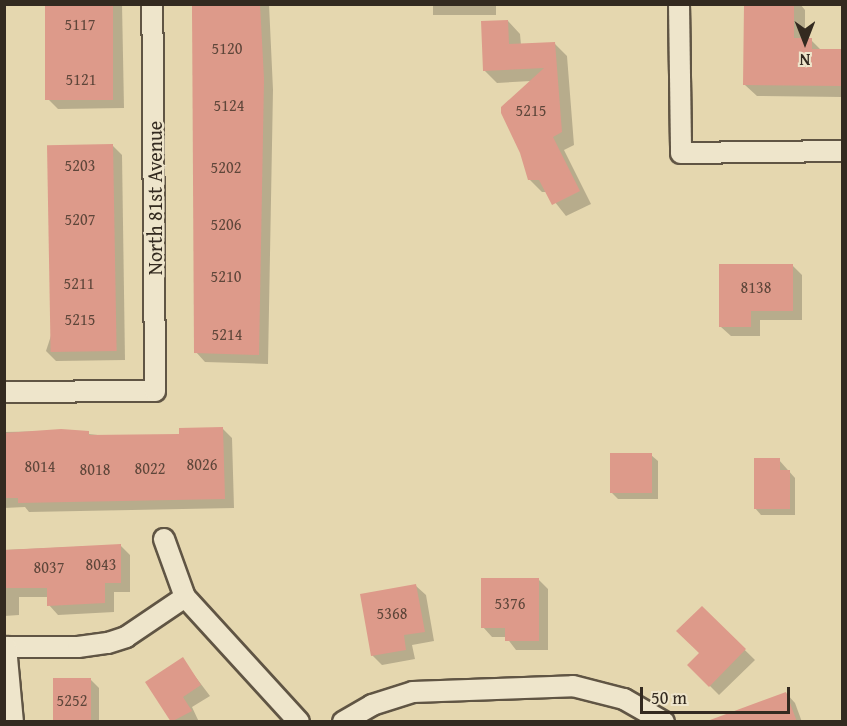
<!DOCTYPE html>
<html>
<head>
<meta charset="utf-8">
<style>
  body { margin:0 }
  #map { position:relative; width:847px; height:726px; overflow:hidden; background:#e5d7af; font-family:"Gentium Book Plus",serif }
  div>[style] { position:absolute }
  .shadow>* { inset:0; background:#0003; transform-origin:0 0 }
  .building>* { inset:0; background:#dd9a8a; transform-origin:0 0 }
  .roads { filter:drop-shadow(2px 0 #605544) drop-shadow(-2px 0 #605544) drop-shadow(0 2px #605544) drop-shadow(0 -2px #605544) }
  .minor>* { height:20px; margin:-10px; padding:0 10px; transform-origin:10px; border-radius:10px; background:#eee5cb }
  span { translate:-50% -50%; white-space:nowrap; text-align:center; line-height:1.15; -webkit-text-stroke:5px #eee5cb; paint-order:stroke }
  .number-label { font-size:16px; color:#5e463a }
  .number-label span { -webkit-text-stroke-width:0 }
  .street-label { font-size:20px; color:#332a20 }
  .frame { position:absolute; inset:0; border:6px solid #332a20; pointer-events:none }
  .north { position:absolute; left:775px; top:12px; width:60px; height:60px; -webkit-text-stroke:4px #eee5cb; paint-order:stroke; rotate:180deg; font-size:16px; font-weight:700; line-height:24px; text-align:center; color:#332a20 }
  .north::after { content:''; display:block; margin:auto; width:21px; height:27px; background:#332a20; clip-path:polygon(50% 0,100% 100%,50% 72%,0 100%) }
  .scale { position:absolute; left:640px; top:687px; width:150px; height:27px; box-sizing:border-box; border:3px solid #332a20; border-top:0; padding-left:8px; font-size:18px; line-height:21px; white-space:nowrap; color:#332a20; -webkit-text-stroke:4px #eee5cb; paint-order:stroke }
</style>
</head>
<body>
<div id="map">
  <div class="shadow">
    <div style="clip-path:polygon(47px 4px,122px 4px,124px 108px,58px 109px,49px 100px)"></div>
    <div style="clip-path:polygon(192px 4px,269px 4px,273px 90px,268px 364px,205px 362px,196px 352px,196px 119px)"></div>
    <div style="left:433px;top:4px;width:63px;height:11px"></div>
    <div style="clip-path:polygon(745px 4px,800px 4px,805px 10px,805px 40px,811px 40px,821px 50px,842px 51px,842px 97px,757px 96px,745px 85px)"></div>
    <div style="clip-path:polygon(508px 21px,520px 34px,521px 45px,555px 44px,567px 56px,574px 145px,564px 150px,591px 204px,566px 216px,547px 192px,542px 192px,529px 179px,531px 81px,497px 83px,484px 70px)"></div>
    <div style="clip-path:polygon(113px 146px,122px 155px,125px 360px,56px 361px,46px 351px)"></div>
    <div style="clip-path:polygon(792px 265px,802px 275px,802px 320px,760px 320px,760px 336px,731px 336px,721px 327px)"></div>
    <div style="clip-path:polygon(223px 429px,232px 438px,234px 508px,29px 512px,25px 507px,4px 508px,4px 432px,61px 431px,116px 437px,181px 436px)"></div>
    <div style="clip-path:polygon(651px 455px,658px 461px,658px 499px,618px 499px,612px 493px)"></div>
    <div style="clip-path:polygon(779px 460px,795px 478px,795px 515px,761px 515px,755px 508px)"></div>
    <div style="clip-path:polygon(120px 545px,130px 555px,130px 592px,114px 592px,114px 612px,58px 615px,49px 605px,49px 597px,19px 597px,19px 615px,4px 616px,4px 550px)"></div>
    <div style="clip-path:polygon(539px 580px,548px 589px,548px 650px,516px 650px,506px 637px,492px 637px,483px 627px)"></div>
    <div style="clip-path:polygon(416px 586px,426px 595px,434px 641px,412px 645px,415px 659px,382px 665px,372px 655px)"></div>
    <div style="clip-path:polygon(702px 608px,755px 660px,719px 695px,689px 665px,701px 653px)"></div>
    <div style="clip-path:polygon(182px 659px,210px 696px,192px 707px,199px 722px,173px 722px,147px 682px)"></div>
    <div style="clip-path:polygon(91px 680px,99px 688px,99px 722px,55px 722px)"></div>
    <div style="clip-path:polygon(786px 693px,795px 703px,802px 722px,742px 722px)"></div>
  </div>
  <div class="building">
    <div style="left:45px;top:4px;width:68px;height:96px"></div>
    <div style="clip-path:polygon(192px 4px,260px 4px,264px 79px,259px 355px,194px 353px)"></div>
    <div style="clip-path:polygon(744px 4px,794px 4px,794px 38px,812px 38px,812px 49px,842px 49px,842px 86px,743px 85px)"></div>
    <div style="clip-path:polygon(508px 20px,509px 44px,555px 42px,562px 132px,553px 137px,580px 191px,552px 205px,539px 180px,528px 180px,520px 153px,501px 113px,501px 107px,544px 68px,483px 71px,481px 21px)"></div>
    <div style="left:113px;top:144px;width:207px;height:66px;rotate:89deg"></div>
    <div style="clip-path:polygon(719px 264px,793px 264px,793px 311px,751px 311px,751px 327px,719px 327px)"></div>
    <div style="clip-path:polygon(223px 427px,225px 499px,18px 503px,18px 498px,4px 498px,4px 433px,61px 429px,89px 431px,89px 435px,179px 434px,179px 428px)"></div>
    <div style="left:610px;top:453px;width:42px;height:40px"></div>
    <div style="clip-path:polygon(754px 458px,780px 458px,780px 470px,790px 470px,790px 509px,754px 509px)"></div>
    <div style="clip-path:polygon(121px 544px,121px 583px,105px 583px,105px 603px,47px 606px,47px 588px,4px 588px,4px 550px)"></div>
    <div style="clip-path:polygon(481px 578px,539px 578px,539px 641px,505px 641px,505px 628px,481px 628px)"></div>
    <div style="clip-path:polygon(416px 584px,425px 632px,404px 635px,406px 650px,371px 656px,360px 594px)"></div>
    <div style="clip-path:polygon(702px 606px,746px 649px,709px 687px,687px 665px,699px 653px,676px 631px)"></div>
    <div style="clip-path:polygon(183px 657px,201px 685px,183px 697px,192px 711px,171px 722px,145px 682px)"></div>
    <div style="left:53px;top:678px;width:38px;height:44px"></div>
    <div style="clip-path:polygon(786px 692px,797px 722px,710px 722px,710px 720px)"></div>
  </div>
  <div class="roads">
    <div class="minor">
      <div style="left:679px;top:4px;width:149px;rotate:89.2deg"></div>
      <div style="left:681px;top:153px;width:161px;rotate:-0.7deg"></div>
      <div style="left:4px;top:392px;width:151px;rotate:-0.4deg"></div>
      <div style="left:155px;top:391px;width:387px;rotate:-90.4deg"></div>
      <div style="left:164px;top:539px;width:62px;rotate:70.1deg"></div>
      <div style="left:185px;top:597px;width:169px;rotate:47.6deg"></div>
      <div style="left:4px;top:647px;width:74px"></div>
      <div style="left:78px;top:647px;width:30px;rotate:-8deg"></div>
      <div style="left:108px;top:643px;width:19px;rotate:-18deg"></div>
      <div style="left:126px;top:637px;width:71px;rotate:-34.1deg"></div>
      <div style="left:6px;top:647px;width:75px;rotate:84.7deg"></div>
      <div style="left:343px;top:722px;width:34px;rotate:-30deg"></div>
      <div style="left:372px;top:705px;width:43px;rotate:-17.6deg"></div>
      <div style="left:413px;top:692px;width:160px;rotate:-2.1deg"></div>
      <div style="left:573px;top:686px;width:53px;rotate:14.3deg"></div>
      <div style="left:624px;top:699px;width:46px;rotate:29.9deg"></div>
    </div>
  </div>
  <div class="number-label">
    <span style="left:80px;top:24px">5117</span>
    <span style="left:227px;top:48px">5120</span>
    <span style="left:81px;top:79px">5121</span>
    <span style="left:229px;top:105px">5124</span>
    <span style="left:531px;top:110px">5215</span>
    <span style="left:80px;top:165px">5203</span>
    <span style="left:226px;top:167px">5202</span>
    <span style="left:80px;top:219px">5207</span>
    <span style="left:226px;top:224px">5206</span>
    <span style="left:226px;top:276px">5210</span>
    <span style="left:79px;top:283px">5211</span>
    <span style="left:756px;top:287px">8138</span>
    <span style="left:80px;top:319px">5215</span>
    <span style="left:227px;top:334px">5214</span>
    <span style="left:202px;top:464px">8026</span>
    <span style="left:40px;top:466px">8014</span>
    <span style="left:150px;top:468px">8022</span>
    <span style="left:95px;top:469px">8018</span>
    <span style="left:101px;top:564px">8043</span>
    <span style="left:49px;top:567px">8037</span>
    <span style="left:510px;top:603px">5376</span>
    <span style="left:392px;top:613px">5368</span>
    <span style="left:72px;top:700px">5252</span>
  </div>
  <div class="street-label">
    <span style="left:154px;top:198px;rotate:-90deg">North 81st Avenue</span>
  </div>
  <div class="frame"></div>
  <div class="north">N</div>
  <div class="scale">50 m</div>
</div>
</body>
</html>
